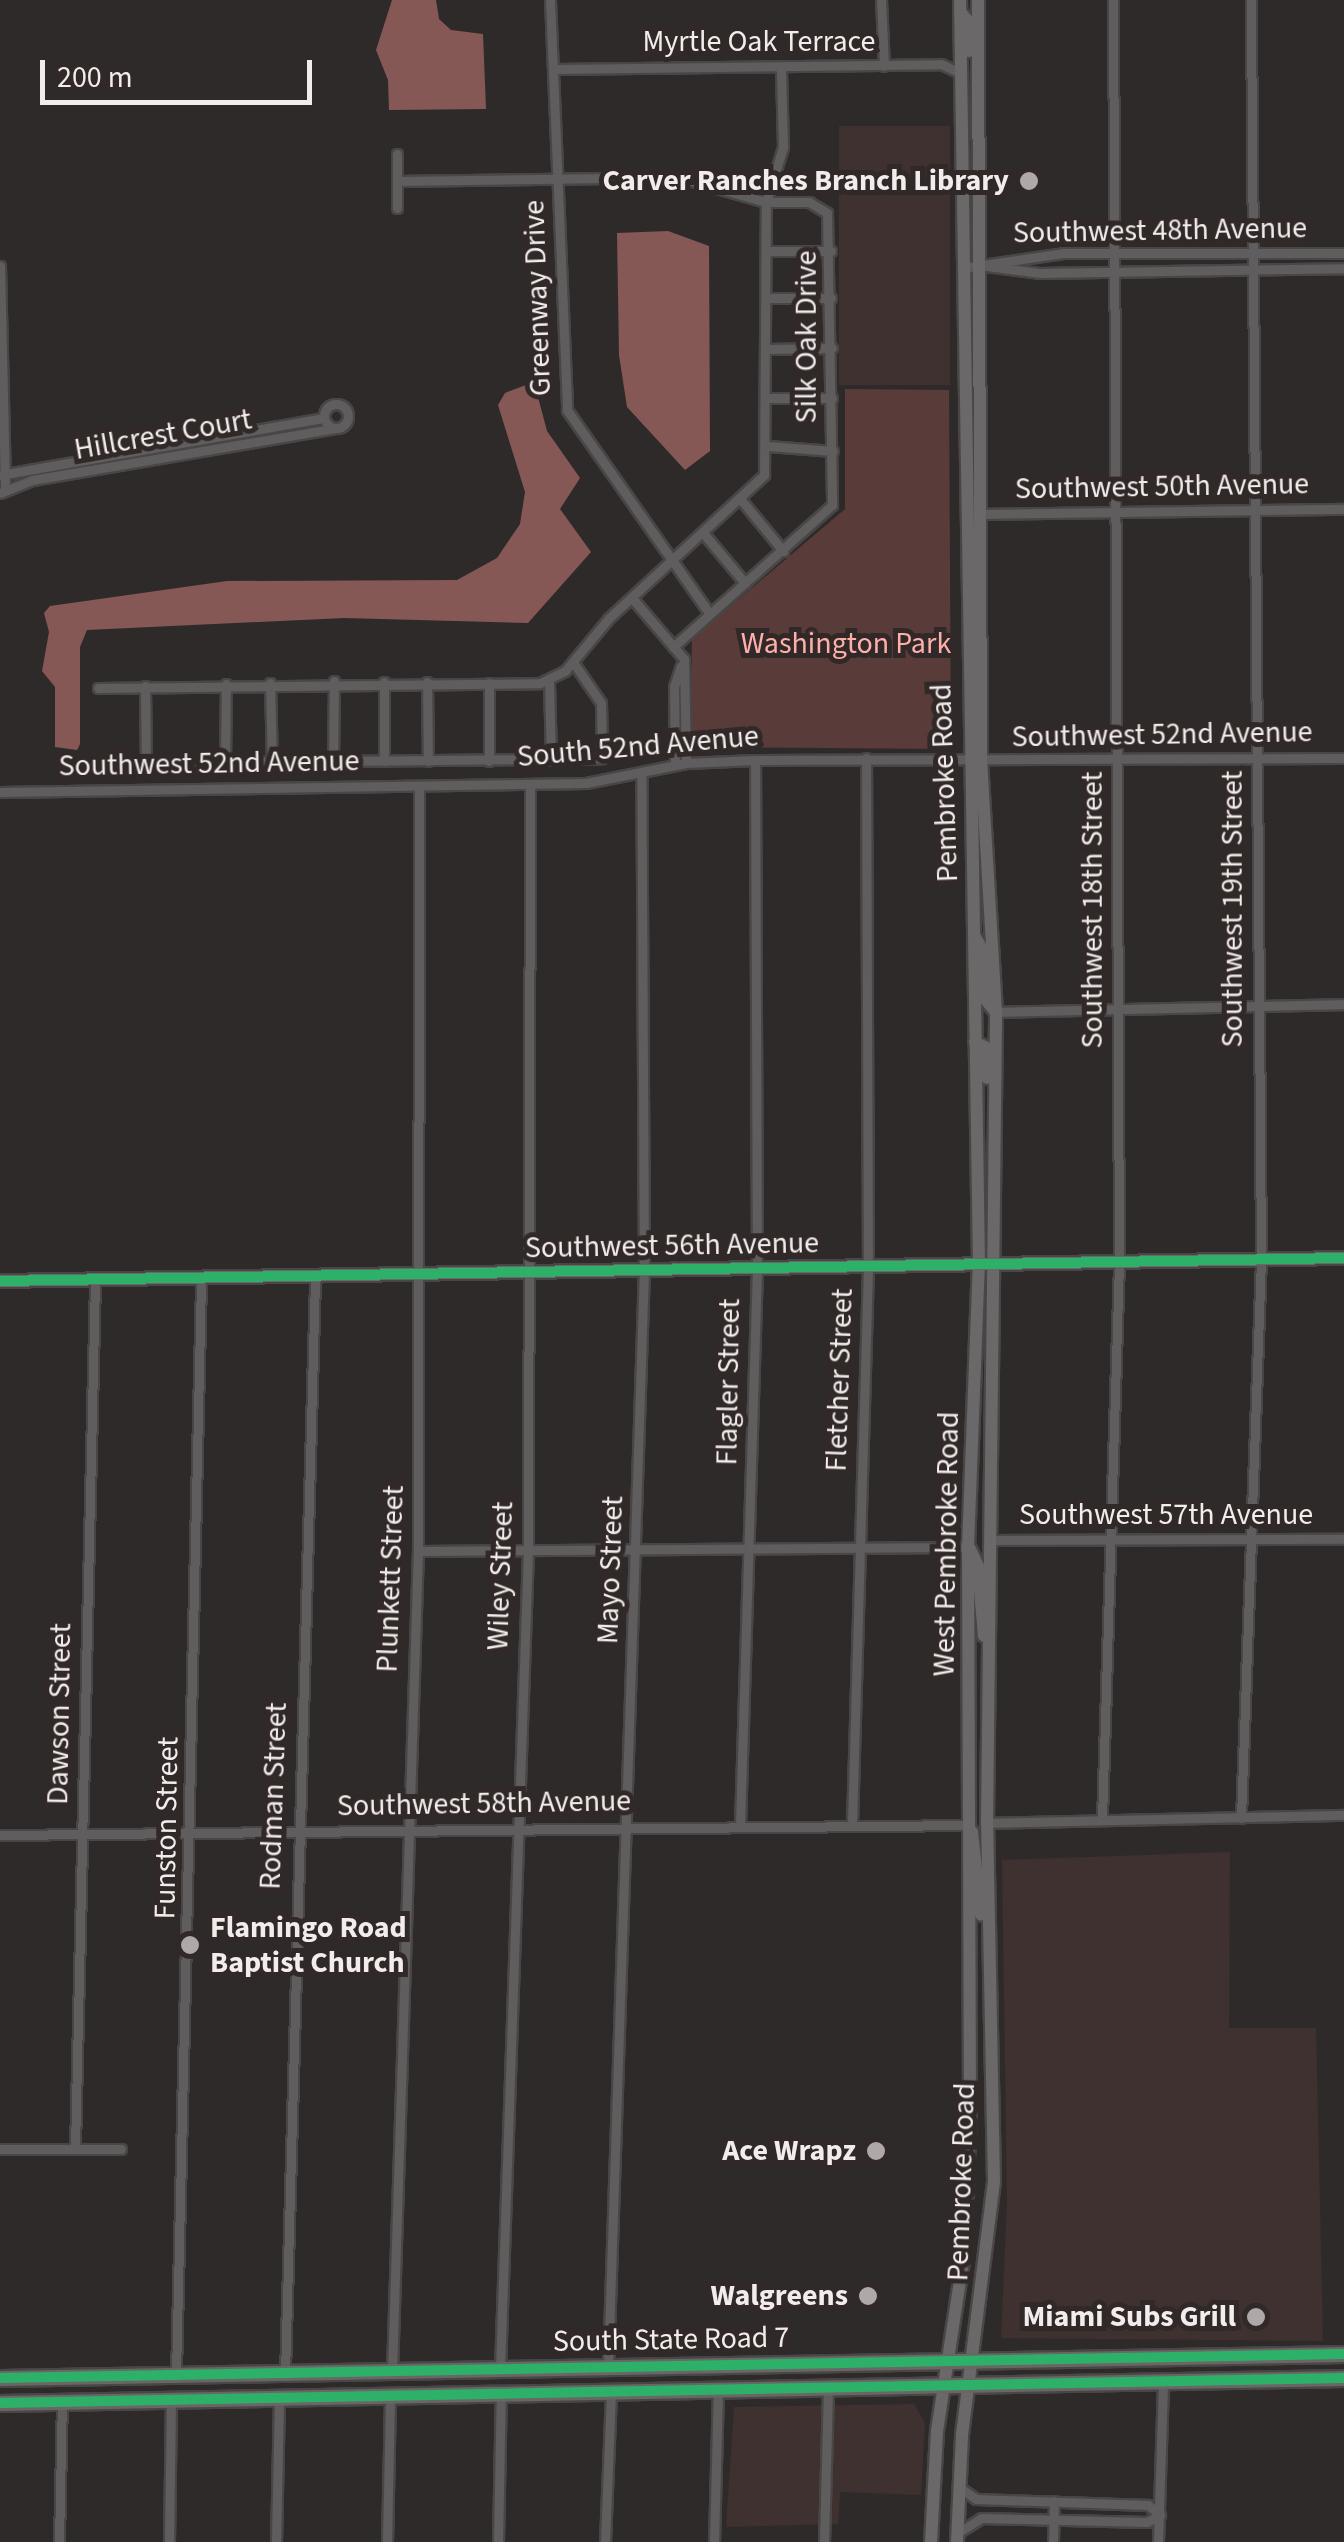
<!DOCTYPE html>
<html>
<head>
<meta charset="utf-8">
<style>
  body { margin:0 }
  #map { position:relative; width:1344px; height:2542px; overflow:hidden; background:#2f2a2a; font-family:"Source Sans 3",sans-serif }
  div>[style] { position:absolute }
  .built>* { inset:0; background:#3e312f; transform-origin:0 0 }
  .green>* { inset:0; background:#593b3a }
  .water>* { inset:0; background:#855856 }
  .roads { filter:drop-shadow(2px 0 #494646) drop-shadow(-2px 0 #494646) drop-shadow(0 2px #494646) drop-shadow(0 -2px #494646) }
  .street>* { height:9px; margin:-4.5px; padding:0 4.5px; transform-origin:4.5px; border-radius:4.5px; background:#5f5d5d }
  .street>.ring { margin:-4.5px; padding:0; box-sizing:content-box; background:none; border:9px solid #5f5d5d; border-radius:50% }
  .secondary>* { height:12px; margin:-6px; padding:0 6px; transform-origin:6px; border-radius:6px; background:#6a6868 }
  .primary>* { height:15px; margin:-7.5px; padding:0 7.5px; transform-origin:7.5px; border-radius:7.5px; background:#6a6666 }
  .cycleway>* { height:10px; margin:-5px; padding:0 5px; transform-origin:5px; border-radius:5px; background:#2db169 }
  .dots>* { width:28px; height:28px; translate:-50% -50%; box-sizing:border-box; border:5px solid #312828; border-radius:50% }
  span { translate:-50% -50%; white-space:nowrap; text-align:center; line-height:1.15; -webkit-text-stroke:10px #312828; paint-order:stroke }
  .street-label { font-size:30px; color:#f2edec }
  .poi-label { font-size:30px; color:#f2edec; font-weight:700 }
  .right { translate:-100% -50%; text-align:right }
  .left { translate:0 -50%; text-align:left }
  .park-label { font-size:30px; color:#ffafaa }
  .scale { position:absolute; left:40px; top:60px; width:272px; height:45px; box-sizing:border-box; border:5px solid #f2edec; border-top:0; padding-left:12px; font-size:30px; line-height:35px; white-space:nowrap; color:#f2edec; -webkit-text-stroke:8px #312828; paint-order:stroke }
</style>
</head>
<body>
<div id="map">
  <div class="built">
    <div style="left:839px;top:126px;width:111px;height:259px"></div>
    <div style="clip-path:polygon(1230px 1852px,1229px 2028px,1316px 2028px,1323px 2341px,1001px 2338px,1007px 2203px,1002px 1860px)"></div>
    <div style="clip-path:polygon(914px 2404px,925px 2423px,921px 2495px,840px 2492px,838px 2524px,726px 2527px,734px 2407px)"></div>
  </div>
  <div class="green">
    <div style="clip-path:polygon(845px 389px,949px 390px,951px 749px,690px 747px,692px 639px,845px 509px)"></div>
  </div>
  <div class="water">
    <div style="clip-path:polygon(392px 0,436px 0,439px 19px,451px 30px,483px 34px,486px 109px,389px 110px,388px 80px,376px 50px)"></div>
    <div style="clip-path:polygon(668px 231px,709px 246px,710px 451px,685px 470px,627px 407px,619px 355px,617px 233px)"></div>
    <div style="clip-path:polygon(534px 382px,547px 431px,580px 478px,560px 509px,591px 552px,528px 623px,344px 618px,87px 630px,80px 647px,80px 744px,77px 750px,55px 747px,55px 687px,42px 671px,49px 632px,44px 613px,50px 606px,227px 581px,457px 580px,497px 558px,520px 524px,525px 492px,498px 405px,505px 393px)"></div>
  </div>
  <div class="roads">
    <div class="street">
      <div style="left:550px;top:0;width:410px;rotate:87.6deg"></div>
      <div style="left:567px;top:410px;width:248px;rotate:55deg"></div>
      <div style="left:881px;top:0;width:66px;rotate:87.4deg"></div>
      <div style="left:555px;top:69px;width:386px;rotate:-0.7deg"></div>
      <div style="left:941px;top:64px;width:21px;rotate:25deg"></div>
      <div style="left:397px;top:181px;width:281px;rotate:-0.8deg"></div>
      <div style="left:678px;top:177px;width:91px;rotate:15.9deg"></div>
      <div style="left:766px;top:202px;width:43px"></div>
      <div style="left:809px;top:202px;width:21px;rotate:31deg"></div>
      <div style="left:827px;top:213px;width:292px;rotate:89deg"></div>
      <div style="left:832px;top:505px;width:213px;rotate:138.2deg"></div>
      <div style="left:397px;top:208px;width:54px;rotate:-90deg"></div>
      <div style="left:766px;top:251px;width:65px"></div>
      <div style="left:979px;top:265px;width:62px;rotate:7.5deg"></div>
      <div style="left:1040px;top:273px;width:304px;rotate:-0.9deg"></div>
      <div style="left:0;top:266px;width:223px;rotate:88.7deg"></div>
      <div style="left:962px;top:268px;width:102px;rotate:-8.4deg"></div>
      <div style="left:1063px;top:253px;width:281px"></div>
      <div style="left:767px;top:298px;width:64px"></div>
      <div style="left:767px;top:349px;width:65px;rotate:-0.9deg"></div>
      <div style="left:767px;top:398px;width:65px"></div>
      <div class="ring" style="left:324px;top:404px;width:15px;height:15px"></div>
      <div style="left:768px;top:446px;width:65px;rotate:4.4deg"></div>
      <div style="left:0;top:475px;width:329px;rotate:-10deg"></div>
      <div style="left:0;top:493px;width:35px;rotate:-22deg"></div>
      <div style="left:32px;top:480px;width:308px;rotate:-9.7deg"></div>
      <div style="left:742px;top:501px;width:65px;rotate:50.6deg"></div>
      <div style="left:981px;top:514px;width:363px;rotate:-0.8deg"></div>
      <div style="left:704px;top:534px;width:64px;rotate:50.1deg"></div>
      <div style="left:632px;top:598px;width:80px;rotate:49.6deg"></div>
      <div style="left:684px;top:659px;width:104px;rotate:88.9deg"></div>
      <div style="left:427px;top:682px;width:79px;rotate:89.3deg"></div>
      <div style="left:549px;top:682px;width:78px;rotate:88.5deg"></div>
      <div style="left:270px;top:683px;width:80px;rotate:88.6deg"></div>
      <div style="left:489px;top:683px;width:78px;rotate:90deg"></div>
      <div style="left:145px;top:686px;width:77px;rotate:89.3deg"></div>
      <div style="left:146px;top:763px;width:456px;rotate:-0.6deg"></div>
      <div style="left:602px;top:758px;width:55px;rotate:-91deg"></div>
      <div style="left:601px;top:703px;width:50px;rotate:-124.3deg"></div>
      <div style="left:98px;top:688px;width:442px;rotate:-0.6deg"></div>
      <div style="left:540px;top:683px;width:28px;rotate:-26deg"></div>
      <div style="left:565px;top:671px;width:69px;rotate:-50.3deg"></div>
      <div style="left:609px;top:618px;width:211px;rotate:-42.7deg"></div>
      <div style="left:764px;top:475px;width:273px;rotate:-89.6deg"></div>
      <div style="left:766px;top:202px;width:58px;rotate:-72.8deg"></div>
      <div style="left:783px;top:147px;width:79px;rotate:-91.5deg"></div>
      <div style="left:384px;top:761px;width:79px;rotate:-90deg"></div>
      <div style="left:333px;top:762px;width:81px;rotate:-89.3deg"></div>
      <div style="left:225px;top:763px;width:79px;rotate:-89.3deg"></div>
      <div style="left:675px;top:765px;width:78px;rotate:-90.7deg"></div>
      <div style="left:674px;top:687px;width:22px;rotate:-72deg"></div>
      <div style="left:0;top:792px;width:586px;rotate:-0.88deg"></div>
      <div style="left:586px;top:783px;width:102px;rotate:-11.3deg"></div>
      <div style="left:686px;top:763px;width:69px;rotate:-2.5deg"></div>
      <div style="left:755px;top:760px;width:589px;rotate:-0.19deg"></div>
      <div style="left:996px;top:1012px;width:348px;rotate:-1.3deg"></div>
      <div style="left:989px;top:1540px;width:355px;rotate:-0.2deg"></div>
      <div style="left:418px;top:1551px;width:550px;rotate:-0.42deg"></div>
      <div style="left:1241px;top:1818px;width:559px;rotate:-87.95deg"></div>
      <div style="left:1261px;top:1259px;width:1259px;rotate:-90.46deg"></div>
      <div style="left:1102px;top:1819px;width:556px;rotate:-88.25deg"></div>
      <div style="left:1119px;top:1263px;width:1263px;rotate:-90.27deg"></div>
      <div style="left:987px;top:1823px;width:357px;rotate:-1.3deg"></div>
      <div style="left:852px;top:1824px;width:556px;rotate:-88.35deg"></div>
      <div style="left:868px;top:1268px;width:510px;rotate:-90.22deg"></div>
      <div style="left:740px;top:1825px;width:555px;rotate:-88.25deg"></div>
      <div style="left:757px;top:1270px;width:510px;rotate:-90.22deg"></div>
      <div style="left:0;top:1835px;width:968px;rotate:-0.59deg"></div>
      <div style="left:0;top:2149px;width:121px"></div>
      <div style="left:75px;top:2149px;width:869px;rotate:-88.68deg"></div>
      <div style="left:608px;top:2366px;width:1095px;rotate:-88.12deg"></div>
      <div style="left:644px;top:1272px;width:498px;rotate:-90.3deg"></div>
      <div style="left:500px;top:2369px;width:819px;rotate:-88.04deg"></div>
      <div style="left:528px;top:1550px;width:766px;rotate:-89.85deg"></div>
      <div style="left:392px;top:2372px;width:821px;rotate:-88.19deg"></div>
      <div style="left:418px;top:1551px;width:765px;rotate:-89.93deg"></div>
      <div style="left:285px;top:2374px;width:1097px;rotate:-88.43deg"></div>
      <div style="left:176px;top:2375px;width:1097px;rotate:-88.69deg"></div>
      <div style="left:959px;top:2532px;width:26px;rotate:-32deg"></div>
      <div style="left:981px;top:2518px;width:166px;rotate:1.4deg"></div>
      <div style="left:1147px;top:2522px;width:15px;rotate:-28deg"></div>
      <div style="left:1160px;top:2515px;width:16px;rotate:-140deg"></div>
      <div style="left:1148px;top:2505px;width:172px;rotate:-178deg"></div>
      <div style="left:976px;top:2499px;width:19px;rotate:-145deg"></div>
      <div style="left:59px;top:2542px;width:140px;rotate:-88.8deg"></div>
      <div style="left:169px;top:2542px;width:142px;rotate:-89.2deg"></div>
      <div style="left:276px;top:2542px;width:144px;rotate:-88.8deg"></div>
      <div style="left:387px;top:2542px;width:147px;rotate:-88.8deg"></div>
      <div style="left:498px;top:2542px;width:151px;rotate:-88.9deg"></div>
      <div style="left:605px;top:2542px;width:152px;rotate:-87.7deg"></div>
      <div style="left:714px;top:2542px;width:154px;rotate:-88.5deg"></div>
      <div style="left:824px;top:2542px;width:155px;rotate:-88.5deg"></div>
      <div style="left:1053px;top:2542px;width:41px;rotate:-88.6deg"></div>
      <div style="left:1158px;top:2542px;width:159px;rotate:-88.2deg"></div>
    </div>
    <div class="secondary">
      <div style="left:960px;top:12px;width:13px;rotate:48deg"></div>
      <div style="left:969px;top:22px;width:29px;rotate:90deg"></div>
      <div style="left:975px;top:937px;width:16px;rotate:60deg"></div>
      <div style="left:983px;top:951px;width:48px;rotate:87.6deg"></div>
      <div style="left:985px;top:999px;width:17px;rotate:50deg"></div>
      <div style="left:975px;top:1042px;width:11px;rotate:27deg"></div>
      <div style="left:985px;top:1047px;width:31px;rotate:86deg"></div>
      <div style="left:0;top:1281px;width:1344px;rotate:-0.98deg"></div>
      <div style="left:970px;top:1549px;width:19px;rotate:65deg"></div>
      <div style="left:978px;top:1566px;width:70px;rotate:85.1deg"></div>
      <div style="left:972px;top:1832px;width:83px;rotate:83.8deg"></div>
      <div style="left:931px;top:2542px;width:111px;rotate:-86.9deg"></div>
      <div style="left:937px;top:2431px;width:178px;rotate:-81.3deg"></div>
      <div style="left:964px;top:2255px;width:144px;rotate:-87.6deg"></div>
      <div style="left:970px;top:2111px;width:564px;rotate:-90.2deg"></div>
      <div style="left:968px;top:1547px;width:283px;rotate:-87.8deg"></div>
      <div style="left:979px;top:1264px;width:1264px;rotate:-90.86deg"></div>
      <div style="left:957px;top:2542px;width:107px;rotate:-87.3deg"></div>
      <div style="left:962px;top:2435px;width:255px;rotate:-82.8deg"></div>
      <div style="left:994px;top:2182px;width:359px;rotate:-91.1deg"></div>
      <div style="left:987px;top:1823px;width:811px;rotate:-89.36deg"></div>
      <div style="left:996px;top:1012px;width:253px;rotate:-93.4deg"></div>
      <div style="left:981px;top:759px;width:759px;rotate:-90.23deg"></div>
    </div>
    <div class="primary">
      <div style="left:0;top:2378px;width:1344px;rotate:-1.02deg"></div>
      <div style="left:0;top:2403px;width:1344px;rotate:-1.07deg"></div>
    </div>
  </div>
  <div class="cycleway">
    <div style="left:0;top:1281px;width:1344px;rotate:-0.98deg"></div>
    <div style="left:0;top:2378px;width:1344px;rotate:-1.02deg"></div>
    <div style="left:0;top:2403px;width:1344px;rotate:-1.07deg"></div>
  </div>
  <div class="dots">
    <div style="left:1029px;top:181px;background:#aea9a8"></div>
    <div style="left:190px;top:1945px;background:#aea9a8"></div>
    <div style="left:876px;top:2151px;background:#aea9a8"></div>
    <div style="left:868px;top:2296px;background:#aea9a8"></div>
    <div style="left:1256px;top:2317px;background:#aea9a8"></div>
  </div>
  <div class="street-label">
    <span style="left:759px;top:42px">Myrtle Oak Terrace</span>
    <span style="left:1160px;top:231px;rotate:-1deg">Southwest 48th Avenue</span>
    <span style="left:538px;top:298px;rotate:-92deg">Greenway Drive</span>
    <span style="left:807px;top:337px;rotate:-90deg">Silk Oak Drive</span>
    <span style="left:163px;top:435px;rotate:-10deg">Hillcrest Court</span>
    <span style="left:1162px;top:487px;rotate:-1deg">Southwest 50th Avenue</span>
    <span style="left:1162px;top:735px;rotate:-1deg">Southwest 52nd Avenue</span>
    <span style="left:638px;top:747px;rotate:-5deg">South 52nd Avenue</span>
    <span style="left:209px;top:764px;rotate:-1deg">Southwest 52nd Avenue</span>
    <span style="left:945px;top:783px;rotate:-92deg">Pembroke Road</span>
    <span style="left:1233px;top:909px;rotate:-90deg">Southwest 19th Street</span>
    <span style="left:1093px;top:910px;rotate:-90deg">Southwest 18th Street</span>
    <span style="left:672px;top:1246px;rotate:-1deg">Southwest 56th Avenue</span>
    <span style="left:840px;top:1380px;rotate:-88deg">Fletcher Street</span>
    <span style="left:729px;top:1382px;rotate:-89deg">Flagler Street</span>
    <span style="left:1166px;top:1515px">Southwest 57th Avenue</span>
    <span style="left:947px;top:1544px;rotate:-89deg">West Pembroke Road</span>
    <span style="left:611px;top:1570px;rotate:-88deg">Mayo Street</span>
    <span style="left:501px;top:1576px;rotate:-88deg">Wiley Street</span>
    <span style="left:391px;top:1579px;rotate:-88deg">Plunkett Street</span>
    <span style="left:60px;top:1714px;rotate:-89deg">Dawson Street</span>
    <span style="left:274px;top:1796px;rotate:-88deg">Rodman Street</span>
    <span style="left:484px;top:1804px;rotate:-1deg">Southwest 58th Avenue</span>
    <span style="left:167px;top:1828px;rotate:-89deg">Funston Street</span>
    <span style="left:962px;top:2182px;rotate:-88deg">Pembroke Road</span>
    <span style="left:671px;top:2340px;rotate:-1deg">South State Road 7</span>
  </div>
  <div class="poi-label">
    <span class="right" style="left:1009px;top:181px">Carver Ranches Branch Library</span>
    <span class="left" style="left:210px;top:1945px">Flamingo Road<br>Baptist Church</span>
    <span class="right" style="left:856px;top:2151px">Ace Wrapz</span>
    <span class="right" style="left:848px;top:2296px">Walgreens</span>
    <span class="right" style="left:1236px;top:2317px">Miami Subs Grill</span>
  </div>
  <div class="park-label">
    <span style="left:846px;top:644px">Washington Park</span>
  </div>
  <div class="scale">200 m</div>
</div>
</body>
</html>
